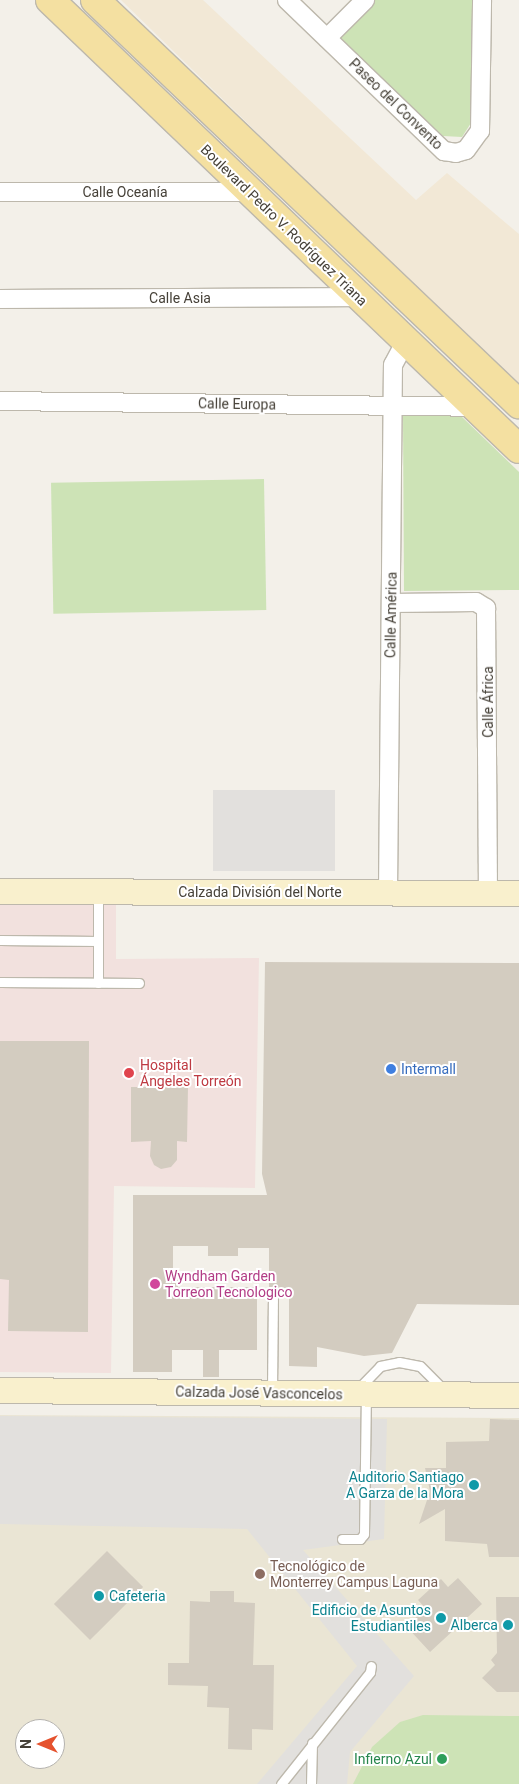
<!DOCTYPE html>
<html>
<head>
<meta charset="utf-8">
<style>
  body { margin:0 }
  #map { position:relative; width:519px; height:1784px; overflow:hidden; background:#f3f0e9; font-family:Roboto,sans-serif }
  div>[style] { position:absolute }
  .commercial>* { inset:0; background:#f2e8d6 }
  .education>* { inset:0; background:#eae5d4 }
  .medical>* { inset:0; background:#f2e1de }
  .green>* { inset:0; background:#cde3b6; transform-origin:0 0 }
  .parking>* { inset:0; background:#e2e0dd; transform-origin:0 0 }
  .building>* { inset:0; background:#d3ccc0; transform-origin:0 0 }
  .roads { filter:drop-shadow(1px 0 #bdb8ac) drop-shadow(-1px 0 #bdb8ac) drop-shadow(0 1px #bdb8ac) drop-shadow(0 -1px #bdb8ac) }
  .service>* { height:9px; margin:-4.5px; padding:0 4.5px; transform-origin:4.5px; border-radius:4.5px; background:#fff }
  .minor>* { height:18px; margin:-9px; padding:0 9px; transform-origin:9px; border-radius:9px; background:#fff }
  .secondary>* { height:25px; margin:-12.5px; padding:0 12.5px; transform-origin:12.5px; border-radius:12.5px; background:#f9f0cd }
  .primary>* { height:28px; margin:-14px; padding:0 14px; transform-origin:14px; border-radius:14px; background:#f4e0a1 }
  .dots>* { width:14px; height:14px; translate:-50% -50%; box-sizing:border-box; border:2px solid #fff; border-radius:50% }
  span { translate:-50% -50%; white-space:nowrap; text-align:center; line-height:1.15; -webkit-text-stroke:4px #fff; paint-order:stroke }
  .street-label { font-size:14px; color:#464138 }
  .health-label { font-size:14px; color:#be3a42 }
  .left { translate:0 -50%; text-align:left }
  .shop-label { font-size:14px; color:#366cbe }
  .hotel-label { font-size:14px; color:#b23c85 }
  .culture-label { font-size:14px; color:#0d838f }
  .right { translate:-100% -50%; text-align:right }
  .education-label { font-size:14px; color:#785e54 }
  .leisure-label { font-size:14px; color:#27864d }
  .north { position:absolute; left:15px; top:1719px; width:50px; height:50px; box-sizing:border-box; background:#fff; border:1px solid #b5b3af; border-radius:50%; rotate:270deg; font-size:14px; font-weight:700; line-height:20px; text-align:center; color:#464138 }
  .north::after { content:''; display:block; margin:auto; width:18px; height:22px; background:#e5522e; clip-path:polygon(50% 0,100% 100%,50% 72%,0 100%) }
</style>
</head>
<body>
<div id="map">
  <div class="commercial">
    <div style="clip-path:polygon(121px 0,203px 0,416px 200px,447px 173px,519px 234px,519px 388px)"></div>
  </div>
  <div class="education">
    <div style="clip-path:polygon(evenodd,0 1415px,519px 1418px,519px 1784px,0 1784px,0 1415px,25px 1729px,55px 1729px,55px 1759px,25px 1759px,25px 1729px)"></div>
  </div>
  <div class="medical">
    <div style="clip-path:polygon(0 902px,116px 902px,116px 959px,259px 958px,255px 1188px,114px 1186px,111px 1373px,0 1372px)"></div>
  </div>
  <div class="green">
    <div style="clip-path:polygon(374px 0,472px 0,471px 123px,462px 137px,443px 136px,336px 38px)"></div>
    <div style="clip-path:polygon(403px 415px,460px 415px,519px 472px,519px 590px,404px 591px)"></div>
    <div style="left:264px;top:479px;width:131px;height:213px;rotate:89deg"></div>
    <div style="clip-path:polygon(423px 1715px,519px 1716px,519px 1784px,353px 1784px,372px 1747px,400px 1722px)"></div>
  </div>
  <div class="parking">
    <div style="left:213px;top:790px;width:122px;height:81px"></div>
    <div style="clip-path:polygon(0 1416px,387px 1419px,384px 1539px,303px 1550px,414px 1676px,350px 1752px,347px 1784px,257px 1784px,357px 1666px,247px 1529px,0 1524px)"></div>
  </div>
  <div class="building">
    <div style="clip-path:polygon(265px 962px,519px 963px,519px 1305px,417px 1304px,392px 1353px,364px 1356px,317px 1347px,317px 1367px,289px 1366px,289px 1293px,279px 1293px,274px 1287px,269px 1288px,269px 1248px,238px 1248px,238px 1256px,208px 1256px,208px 1246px,173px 1246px,173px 1280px,178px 1280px,178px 1287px,257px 1287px,257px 1350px,219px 1350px,219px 1377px,203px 1377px,203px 1350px,172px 1350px,172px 1372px,133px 1372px,133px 1195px,267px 1195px,262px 1174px)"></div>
    <div style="clip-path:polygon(0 1041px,89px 1041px,88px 1332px,8px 1331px,9px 1280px,0 1279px)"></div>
    <div style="clip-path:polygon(131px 1087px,188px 1087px,187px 1142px,177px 1141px,177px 1160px,171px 1167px,161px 1169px,154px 1165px,150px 1156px,151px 1141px,131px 1142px)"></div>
    <div style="clip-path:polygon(490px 1419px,519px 1420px,519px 1557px,489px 1557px,487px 1544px,445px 1541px,445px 1509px,419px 1524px,430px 1491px,425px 1468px,446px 1468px,446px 1442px,489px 1441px)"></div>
    <div style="left:107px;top:1551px;width:51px;height:75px;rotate:45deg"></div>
    <div style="clip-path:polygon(458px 1578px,482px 1604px,430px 1652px,406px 1626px,426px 1609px,418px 1600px,441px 1579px,448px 1587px)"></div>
    <div style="clip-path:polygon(210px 1591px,234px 1591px,234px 1602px,255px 1603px,253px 1665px,274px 1665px,273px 1730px,252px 1729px,252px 1750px,228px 1749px,229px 1708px,207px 1707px,208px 1686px,168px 1685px,168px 1663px,189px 1663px,190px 1601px,210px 1602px)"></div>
    <div style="clip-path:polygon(496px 1597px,519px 1597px,519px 1692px,497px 1692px,482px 1678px,495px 1665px,491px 1660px,497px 1653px)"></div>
  </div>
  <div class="roads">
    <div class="service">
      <div style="left:98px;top:894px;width:89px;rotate:90deg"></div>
      <div style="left:0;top:940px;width:98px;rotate:0.6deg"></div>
      <div style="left:0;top:982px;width:139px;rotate:0.4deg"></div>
      <div style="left:272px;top:1390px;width:97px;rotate:-89.4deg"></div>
      <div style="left:357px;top:1390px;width:33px;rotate:-46deg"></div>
      <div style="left:380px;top:1366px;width:19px;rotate:-12deg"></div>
      <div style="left:399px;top:1362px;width:21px;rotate:11deg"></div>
      <div style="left:420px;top:1366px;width:33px;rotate:45deg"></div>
      <div style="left:342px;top:1539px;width:18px"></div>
      <div style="left:360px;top:1539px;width:6px;rotate:-51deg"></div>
      <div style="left:364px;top:1534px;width:138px;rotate:-89.2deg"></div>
      <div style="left:281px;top:1784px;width:143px;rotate:-51.5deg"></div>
      <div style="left:370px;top:1672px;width:6px;rotate:-81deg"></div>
      <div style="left:311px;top:1784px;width:41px;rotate:-88.6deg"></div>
    </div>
    <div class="minor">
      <div style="left:287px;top:0;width:218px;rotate:43.9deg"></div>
      <div style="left:444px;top:151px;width:12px;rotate:9deg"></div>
      <div style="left:456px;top:153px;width:10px;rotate:-17deg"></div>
      <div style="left:466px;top:150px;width:24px;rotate:-54deg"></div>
      <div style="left:480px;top:131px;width:131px;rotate:-89.1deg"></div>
      <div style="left:327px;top:38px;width:54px;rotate:-45deg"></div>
      <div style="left:0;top:192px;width:250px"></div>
      <div style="left:0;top:299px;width:360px;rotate:-0.3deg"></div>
      <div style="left:0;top:401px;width:475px;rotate:0.7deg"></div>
      <div style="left:391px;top:603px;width:85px;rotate:-0.7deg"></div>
      <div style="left:476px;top:602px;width:12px;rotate:31deg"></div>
      <div style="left:486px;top:608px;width:284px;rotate:89.6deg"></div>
      <div style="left:388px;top:892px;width:527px;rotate:-89.46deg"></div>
      <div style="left:393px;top:365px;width:27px;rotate:-62deg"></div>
    </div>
    <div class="secondary">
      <div style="left:0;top:891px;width:519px;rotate:0.22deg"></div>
      <div style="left:0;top:1390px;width:519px;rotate:0.55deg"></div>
    </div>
    <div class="primary">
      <div style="left:50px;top:0;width:649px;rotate:43.75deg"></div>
      <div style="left:95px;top:0;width:586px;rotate:43.62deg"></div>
    </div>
  </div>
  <div class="dots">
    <div style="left:391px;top:1069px;background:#3f7fe0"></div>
    <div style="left:129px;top:1073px;background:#e0444e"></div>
    <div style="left:155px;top:1284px;background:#d1479c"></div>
    <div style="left:474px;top:1485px;background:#0f9aa8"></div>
    <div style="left:260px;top:1574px;background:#8d6e63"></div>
    <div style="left:99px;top:1596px;background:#0f9aa8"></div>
    <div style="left:441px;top:1618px;background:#0f9aa8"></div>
    <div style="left:508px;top:1625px;background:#0f9aa8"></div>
    <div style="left:442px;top:1759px;background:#2e9e5b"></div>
  </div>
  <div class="street-label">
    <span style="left:396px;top:104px;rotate:44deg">Paseo del Convento</span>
    <span style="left:125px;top:192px">Calle Oceanía</span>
    <span style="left:284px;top:225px;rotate:44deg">Boulevard Pedro V. Rodríguez Triana</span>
    <span style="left:180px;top:298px">Calle Asia</span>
    <span style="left:237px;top:404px;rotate:1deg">Calle Europa</span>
    <span style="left:391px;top:615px;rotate:-89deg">Calle América</span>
    <span style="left:488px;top:702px;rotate:-90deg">Calle África</span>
    <span style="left:260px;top:892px">Calzada División del Norte</span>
    <span style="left:259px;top:1393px;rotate:1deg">Calzada José Vasconcelos</span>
  </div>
  <div class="health-label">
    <span class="left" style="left:140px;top:1073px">Hospital<br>Ángeles Torreón</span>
  </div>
  <div class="shop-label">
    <span class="left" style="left:401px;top:1069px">Intermall</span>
  </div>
  <div class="hotel-label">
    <span class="left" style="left:165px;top:1284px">Wyndham Garden<br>Torreon Tecnologico</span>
  </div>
  <div class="culture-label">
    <span class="right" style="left:464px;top:1485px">Auditorio Santiago<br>A Garza de la Mora</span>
    <span class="left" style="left:109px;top:1596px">Cafeteria</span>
    <span class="right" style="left:431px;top:1618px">Edificio de Asuntos<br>Estudiantiles</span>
    <span class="right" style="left:498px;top:1625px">Alberca</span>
  </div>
  <div class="education-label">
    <span class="left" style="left:270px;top:1574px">Tecnológico de<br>Monterrey Campus Laguna</span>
  </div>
  <div class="leisure-label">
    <span class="right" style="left:432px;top:1759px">Infierno Azul</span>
  </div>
  <div class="north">N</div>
</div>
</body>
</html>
